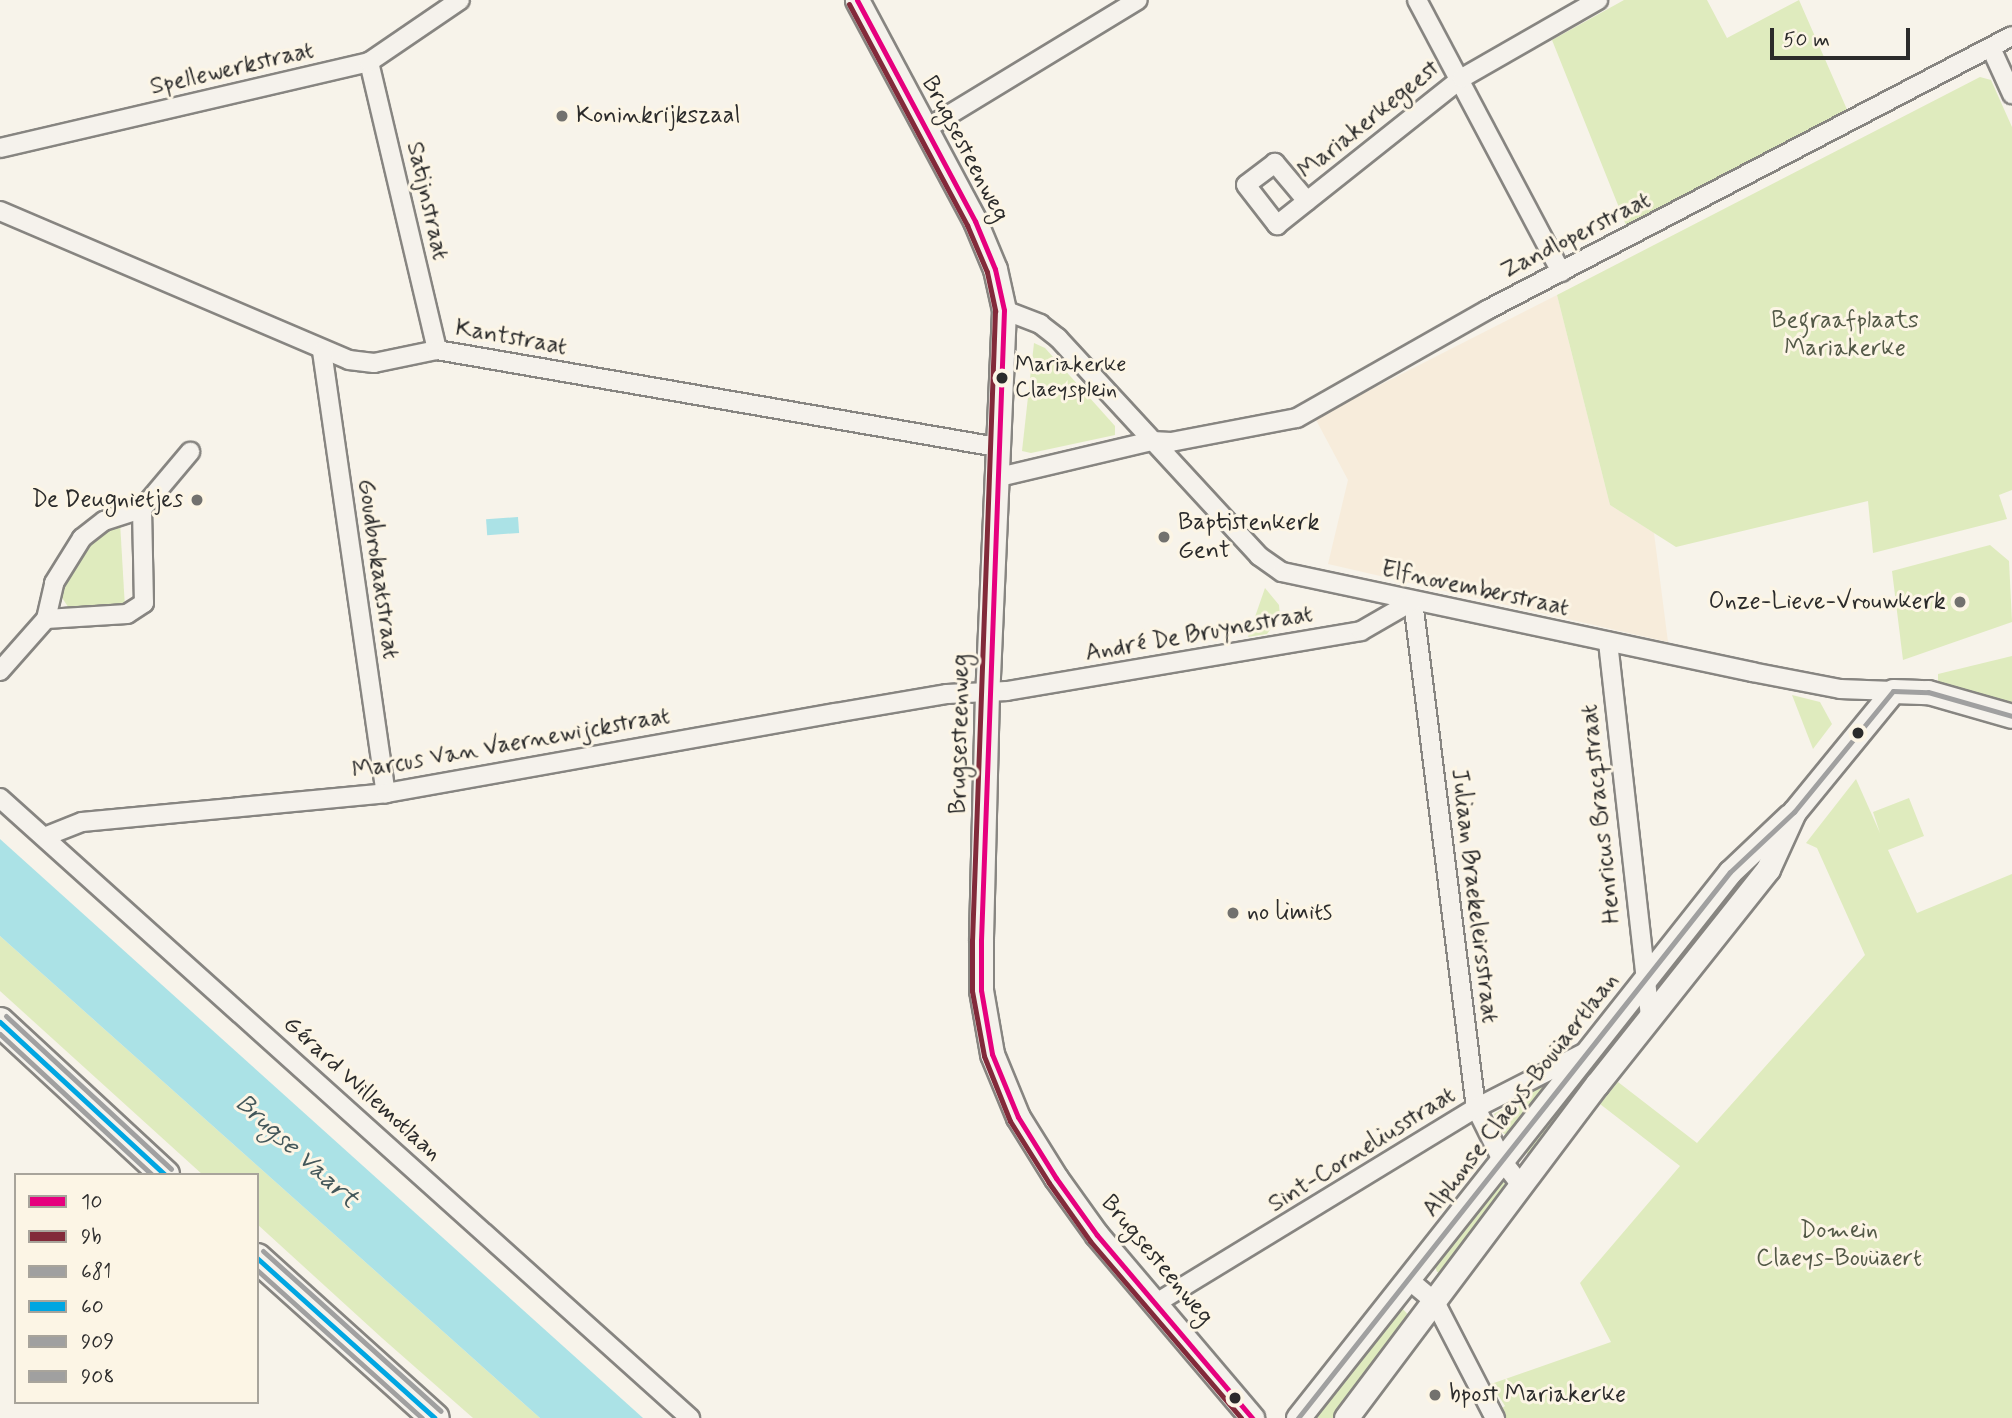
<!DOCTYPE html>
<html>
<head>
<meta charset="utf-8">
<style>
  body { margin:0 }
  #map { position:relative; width:2012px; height:1418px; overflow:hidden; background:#f7f3ea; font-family:Mynerve,sans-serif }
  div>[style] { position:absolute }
  .built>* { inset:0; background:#f7ecdb }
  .green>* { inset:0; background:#dfebbe }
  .water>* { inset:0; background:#abe2e6; transform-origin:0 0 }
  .roads { filter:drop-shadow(2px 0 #878581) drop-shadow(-2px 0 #878581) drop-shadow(0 2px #878581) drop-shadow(0 -2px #878581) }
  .minor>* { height:18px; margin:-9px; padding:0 9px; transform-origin:9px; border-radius:9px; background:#f5f2ec }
  .tertiary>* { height:23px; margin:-11.5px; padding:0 11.5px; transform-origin:11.5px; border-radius:11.5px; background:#f5f2ec }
  .primary>* { height:28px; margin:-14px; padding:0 14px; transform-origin:14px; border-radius:14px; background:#f5f2ec }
  .bus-1>* { height:5px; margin:-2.5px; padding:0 2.5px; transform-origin:2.5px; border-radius:2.5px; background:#e6007e }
  .bus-2>* { height:5px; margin:-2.5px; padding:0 2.5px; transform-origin:2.5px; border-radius:2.5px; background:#822a3a }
  .bus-3>* { height:5px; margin:-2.5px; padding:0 2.5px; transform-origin:2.5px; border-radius:2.5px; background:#a0a0a0 }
  .bus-4>* { height:5px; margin:-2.5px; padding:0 2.5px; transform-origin:2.5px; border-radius:2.5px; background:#00a6e2 }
  .bus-5>* { height:5px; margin:-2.5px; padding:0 2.5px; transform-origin:2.5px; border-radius:2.5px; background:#a0a0a0 }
  .bus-6>* { height:5px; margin:-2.5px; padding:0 2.5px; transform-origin:2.5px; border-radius:2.5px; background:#a0a0a0 }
  .dots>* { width:19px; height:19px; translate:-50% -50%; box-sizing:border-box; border:4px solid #fcf5e5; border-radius:50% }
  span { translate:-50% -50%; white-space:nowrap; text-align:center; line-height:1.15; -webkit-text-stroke:6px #fcf5e5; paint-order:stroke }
  .bus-label { font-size:22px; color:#2b2b2b }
  .left { translate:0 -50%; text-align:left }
  .street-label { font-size:24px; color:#2b2b2b }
  .poi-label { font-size:24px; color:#2b2b2b }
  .right { translate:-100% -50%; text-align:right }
  .park-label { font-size:24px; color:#535947 }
  .water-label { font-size:26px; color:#43575a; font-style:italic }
  .legend { position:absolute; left:14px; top:1173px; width:245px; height:231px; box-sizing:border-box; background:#fcf5e5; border:2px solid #a8a49b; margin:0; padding:9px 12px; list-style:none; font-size:21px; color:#2b2b2b }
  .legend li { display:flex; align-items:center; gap:14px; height:35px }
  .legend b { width:35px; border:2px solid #a8a49b }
  .scale { position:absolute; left:1770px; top:28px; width:140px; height:32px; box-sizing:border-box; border:4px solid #2b2b2b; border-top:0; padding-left:9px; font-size:21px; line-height:24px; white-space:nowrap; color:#2b2b2b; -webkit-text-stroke:5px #fcf5e5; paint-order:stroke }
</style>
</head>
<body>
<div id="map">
  <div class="built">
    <div style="clip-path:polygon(1557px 295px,1610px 505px,1654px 533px,1668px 642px,1328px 564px,1348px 480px,1315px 418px)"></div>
  </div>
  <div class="green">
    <div style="clip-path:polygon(1624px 0,1707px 0,1727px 38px,1799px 0,1849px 114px,1626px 225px,1552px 40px)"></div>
    <div style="clip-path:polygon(1980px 77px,1991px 80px,2012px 127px,2012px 490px,1999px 495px,2007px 519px,1873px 553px,1868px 501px,1676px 547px,1610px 505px,1557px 295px)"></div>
    <div style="clip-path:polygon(1034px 343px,1045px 348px,1115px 426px,1115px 435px,1031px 453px,1022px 451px)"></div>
    <div style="clip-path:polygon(120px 522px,125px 608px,71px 611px,58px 592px,86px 544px)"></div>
    <div style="clip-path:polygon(1990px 545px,2009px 561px,2012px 622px,1903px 660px,1892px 571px)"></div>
    <div style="clip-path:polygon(1265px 588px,1279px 605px,1280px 616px,1267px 634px,1248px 637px)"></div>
    <div style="clip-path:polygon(2012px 656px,2012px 703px,1938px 683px,1938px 674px)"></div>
    <div style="clip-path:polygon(1792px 695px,1820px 702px,1832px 724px,1813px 749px)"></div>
    <div style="clip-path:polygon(1856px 779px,1880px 833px,1873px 812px,1909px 798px,1924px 836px,1888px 850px,1917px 913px,2012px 874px,2012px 1418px,1489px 1418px,1505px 1406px,1491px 1384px,1611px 1342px,1580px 1283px,1680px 1166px,1600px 1104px,1618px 1082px,1697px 1143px,1865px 955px,1817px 848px,1806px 843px)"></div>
    <div style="clip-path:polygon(1770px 849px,1663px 987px,1659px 984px,1657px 981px,1739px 875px)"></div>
    <div style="clip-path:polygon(0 936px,540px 1418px,473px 1418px,382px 1338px,257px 1224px,257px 1175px,203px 1175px,0 991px)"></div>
    <div style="clip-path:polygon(1631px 1022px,1533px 1157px,1528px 1156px,1525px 1148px,1623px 1023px)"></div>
    <div style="clip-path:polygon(1541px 1085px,1545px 1089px,1508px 1136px,1503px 1133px,1494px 1114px)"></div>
    <div style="clip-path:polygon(1499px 1181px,1508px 1183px,1508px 1188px,1443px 1273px,1437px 1272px,1434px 1263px)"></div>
    <div style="clip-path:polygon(1402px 1308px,1411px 1318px,1337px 1418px,1314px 1418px)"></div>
  </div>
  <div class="water">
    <div style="left:518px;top:517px;width:16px;height:32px;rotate:86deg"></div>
    <div style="clip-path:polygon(0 839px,643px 1418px,540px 1418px,0 936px)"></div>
  </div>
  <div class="roads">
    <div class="minor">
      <div style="left:1417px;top:0;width:308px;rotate:62.1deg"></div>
      <div style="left:1991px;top:48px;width:51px;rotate:65.5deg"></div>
      <div style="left:369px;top:62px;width:296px;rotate:76.7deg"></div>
      <div style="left:924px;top:130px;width:250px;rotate:-31.3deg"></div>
      <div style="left:0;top:148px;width:379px;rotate:-13.1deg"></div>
      <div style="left:369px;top:62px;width:110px;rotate:-34.3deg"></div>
      <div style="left:1307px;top:201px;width:50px;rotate:-130.1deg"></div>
      <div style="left:1275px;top:163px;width:36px;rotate:143deg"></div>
      <div style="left:1246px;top:185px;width:51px;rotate:52.2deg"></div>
      <div style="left:1277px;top:225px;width:236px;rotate:-38.5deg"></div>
      <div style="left:1462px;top:78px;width:157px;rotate:-29.8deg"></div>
      <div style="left:0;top:211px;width:379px;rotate:23.1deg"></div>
      <div style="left:349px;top:360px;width:25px;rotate:7deg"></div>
      <div style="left:374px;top:363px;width:64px;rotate:-11.7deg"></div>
      <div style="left:437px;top:350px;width:568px;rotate:9.83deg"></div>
      <div style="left:1004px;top:310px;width:39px;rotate:21deg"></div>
      <div style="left:1040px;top:324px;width:23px;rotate:38deg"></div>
      <div style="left:1058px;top:338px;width:297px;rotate:47.3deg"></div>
      <div style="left:1259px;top:556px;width:28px;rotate:35deg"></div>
      <div style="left:1282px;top:572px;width:481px;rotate:12deg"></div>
      <div style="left:1752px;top:672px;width:90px;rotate:10.9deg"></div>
      <div style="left:1840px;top:689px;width:53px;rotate:2.2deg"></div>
      <div style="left:322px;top:351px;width:447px;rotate:81.8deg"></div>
      <div style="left:995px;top:478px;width:161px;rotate:-13.3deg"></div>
      <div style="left:1152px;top:441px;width:19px;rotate:3deg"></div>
      <div style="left:1171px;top:442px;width:128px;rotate:-10.8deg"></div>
      <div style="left:1297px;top:418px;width:219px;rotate:-29.6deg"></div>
      <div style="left:1487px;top:310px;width:592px;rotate:-27.56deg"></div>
      <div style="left:142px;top:509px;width:75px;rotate:-49.9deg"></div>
      <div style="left:1413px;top:601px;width:511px;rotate:82.92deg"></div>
      <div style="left:1476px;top:1108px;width:60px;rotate:63.4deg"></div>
      <div style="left:1503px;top:1162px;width:29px;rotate:52deg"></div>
      <div style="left:1608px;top:642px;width:379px;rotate:83.6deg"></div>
      <div style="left:0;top:671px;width:69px;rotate:-48.5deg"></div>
      <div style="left:46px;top:619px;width:37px;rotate:-77deg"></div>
      <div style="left:54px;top:583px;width:53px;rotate:-58.1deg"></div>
      <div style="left:82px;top:538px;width:28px;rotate:-38deg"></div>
      <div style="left:104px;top:521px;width:40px;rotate:-18deg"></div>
      <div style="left:142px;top:509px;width:94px;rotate:88.8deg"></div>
      <div style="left:144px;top:603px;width:20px;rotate:147deg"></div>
      <div style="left:127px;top:614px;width:81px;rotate:176.5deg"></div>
      <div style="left:0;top:798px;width:928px;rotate:41.94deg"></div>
      <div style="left:44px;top:837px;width:41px;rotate:-21.5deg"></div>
      <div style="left:82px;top:822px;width:305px;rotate:-5.4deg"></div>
      <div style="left:386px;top:793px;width:456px;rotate:-10.1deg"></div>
      <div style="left:835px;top:713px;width:114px;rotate:-9.6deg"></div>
      <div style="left:947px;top:694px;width:60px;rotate:-2.9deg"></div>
      <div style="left:1007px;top:691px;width:359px;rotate:-9.6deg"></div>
      <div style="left:1361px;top:631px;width:60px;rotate:-30deg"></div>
      <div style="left:1409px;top:1280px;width:34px;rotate:40deg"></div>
      <div style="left:1435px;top:1302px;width:131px;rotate:62.7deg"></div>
      <div style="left:1158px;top:1302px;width:373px;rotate:-31.4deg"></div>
      <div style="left:1476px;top:1108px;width:121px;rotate:-27deg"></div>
    </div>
    <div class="tertiary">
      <div style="left:857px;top:0;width:251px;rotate:61.9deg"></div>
      <div style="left:975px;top:221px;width:52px;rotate:67.4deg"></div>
      <div style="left:995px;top:269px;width:42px;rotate:77.6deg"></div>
      <div style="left:1004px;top:310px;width:382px;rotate:92.5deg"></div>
      <div style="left:987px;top:692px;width:248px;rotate:91.4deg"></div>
      <div style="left:981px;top:940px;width:50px;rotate:90deg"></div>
      <div style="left:981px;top:990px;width:65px;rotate:80.2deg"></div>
      <div style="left:992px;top:1054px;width:68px;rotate:67.6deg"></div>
      <div style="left:1018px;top:1117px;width:72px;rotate:58.1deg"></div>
      <div style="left:1056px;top:1178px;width:70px;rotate:54.3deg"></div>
      <div style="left:1097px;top:1235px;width:240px;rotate:49.7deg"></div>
      <div style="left:1298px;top:1418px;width:696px;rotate:-51.65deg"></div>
      <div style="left:1730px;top:872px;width:81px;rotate:-43.5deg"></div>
      <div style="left:1346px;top:1418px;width:418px;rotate:-53.1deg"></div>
      <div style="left:1597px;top:1084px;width:275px;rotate:-51.5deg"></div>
      <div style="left:1768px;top:869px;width:63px;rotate:-65.5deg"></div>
      <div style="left:1794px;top:812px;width:156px;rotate:-50.7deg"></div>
      <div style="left:1893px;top:691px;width:35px;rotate:2deg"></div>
      <div style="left:1928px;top:692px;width:87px;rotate:15.9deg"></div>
    </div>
    <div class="primary">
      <div style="left:0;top:1022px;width:225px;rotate:42.8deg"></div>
      <div style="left:257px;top:1258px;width:239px;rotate:42deg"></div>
    </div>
  </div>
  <div class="bus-1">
    <div style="left:857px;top:0;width:251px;rotate:61.9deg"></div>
    <div style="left:975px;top:221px;width:52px;rotate:67.4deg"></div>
    <div style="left:995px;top:269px;width:42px;rotate:77.6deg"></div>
    <div style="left:1004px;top:310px;width:630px;rotate:92.09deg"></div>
    <div style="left:981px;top:940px;width:50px;rotate:90deg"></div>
    <div style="left:981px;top:990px;width:65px;rotate:80.2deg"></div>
    <div style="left:992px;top:1054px;width:68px;rotate:67.6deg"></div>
    <div style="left:1018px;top:1117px;width:72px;rotate:58.1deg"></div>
    <div style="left:1056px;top:1178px;width:70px;rotate:54.3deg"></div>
    <div style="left:1097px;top:1235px;width:240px;rotate:49.7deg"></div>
  </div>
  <div class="bus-2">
    <div style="left:849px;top:4px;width:251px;rotate:61.9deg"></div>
    <div style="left:967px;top:225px;width:51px;rotate:66.9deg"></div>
    <div style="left:987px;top:272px;width:40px;rotate:78deg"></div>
    <div style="left:995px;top:311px;width:629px;rotate:92.09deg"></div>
    <div style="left:972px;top:940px;width:51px;rotate:90deg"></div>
    <div style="left:972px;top:991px;width:66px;rotate:79.5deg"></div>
    <div style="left:984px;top:1056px;width:70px;rotate:68.2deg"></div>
    <div style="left:1010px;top:1121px;width:73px;rotate:57.8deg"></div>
    <div style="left:1049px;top:1183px;width:71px;rotate:54.7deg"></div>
    <div style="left:1090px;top:1241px;width:233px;rotate:49.5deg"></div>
  </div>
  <div class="bus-3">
    <div style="left:1893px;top:691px;width:35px;rotate:2deg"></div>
    <div style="left:1928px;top:692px;width:87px;rotate:15.9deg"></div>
    <div style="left:1298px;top:1418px;width:696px;rotate:-51.65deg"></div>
    <div style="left:1730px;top:872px;width:88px;rotate:-43.2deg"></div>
    <div style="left:1794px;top:812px;width:156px;rotate:-50.7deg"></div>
  </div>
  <div class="bus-4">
    <div style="left:0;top:1022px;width:225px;rotate:42.8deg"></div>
    <div style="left:257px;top:1258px;width:239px;rotate:42deg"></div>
  </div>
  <div class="bus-5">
    <div style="left:0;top:1034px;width:207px;rotate:42.8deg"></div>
    <div style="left:257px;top:1270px;width:222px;rotate:41.9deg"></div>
  </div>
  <div class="bus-6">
    <div style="left:6px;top:1016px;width:225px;rotate:42.8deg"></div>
    <div style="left:263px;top:1251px;width:239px;rotate:42deg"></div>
  </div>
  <div class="dots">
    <div style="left:562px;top:116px;background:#72716e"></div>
    <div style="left:1002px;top:378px;background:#2b2b2b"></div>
    <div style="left:197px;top:500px;background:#72716e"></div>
    <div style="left:1164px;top:537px;background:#72716e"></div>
    <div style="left:1960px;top:602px;background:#72716e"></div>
    <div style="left:1858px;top:733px;background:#2b2b2b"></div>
    <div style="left:1233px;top:913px;background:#72716e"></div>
    <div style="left:1435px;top:1395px;background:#72716e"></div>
    <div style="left:1235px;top:1398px;background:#2b2b2b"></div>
  </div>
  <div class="bus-label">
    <span class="left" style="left:1015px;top:378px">Mariakerke<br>Claeysplein</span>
  </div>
  <div class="street-label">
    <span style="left:232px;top:69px;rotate:-13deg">Spellewerkstraat</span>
    <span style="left:1369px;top:120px;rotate:-39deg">Mariakerkegeest</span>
    <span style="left:965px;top:149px;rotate:62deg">Brugsesteenweg</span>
    <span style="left:427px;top:201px;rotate:77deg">Satijnstraat</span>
    <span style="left:1576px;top:236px;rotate:-27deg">Zandloperstraat</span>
    <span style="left:511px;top:338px;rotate:10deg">Kantstraat</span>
    <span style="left:378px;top:569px;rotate:82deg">Goudbrokaatstraat</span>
    <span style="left:1475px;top:589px;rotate:12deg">Elfnovemberstraat</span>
    <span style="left:1199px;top:634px;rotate:-10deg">André De Bruynestraat</span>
    <span style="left:960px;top:734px;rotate:-89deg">Brugsesteenweg</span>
    <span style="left:511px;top:744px;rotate:-10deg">Marcus Van Vaernewijckstraat</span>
    <span style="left:1601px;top:814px;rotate:-96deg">Henricus Bracqstraat</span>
    <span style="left:1474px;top:896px;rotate:83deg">Juliaan Braekeleirsstraat</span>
    <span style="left:362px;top:1089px;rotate:42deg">Gérard Willemotlaan</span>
    <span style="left:1521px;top:1095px;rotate:-52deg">Alphonse Claeys-Bouüaertlaan</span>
    <span style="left:1362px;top:1150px;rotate:-32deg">Sint-Corneliusstraat</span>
    <span style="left:1157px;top:1260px;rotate:50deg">Brugsesteenweg</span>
  </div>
  <div class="poi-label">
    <span class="left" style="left:576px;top:116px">Koninkrijkszaal</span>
    <span class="right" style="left:183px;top:500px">De Deugnietjes</span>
    <span class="left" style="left:1178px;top:537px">Baptistenkerk<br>Gent</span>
    <span class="right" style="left:1946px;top:602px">Onze-Lieve-Vrouwkerk</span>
    <span class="left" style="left:1247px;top:913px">no limits</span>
    <span class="left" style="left:1449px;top:1395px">bpost Mariakerke</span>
  </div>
  <div class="park-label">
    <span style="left:1845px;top:335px">Begraafplaats<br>Mariakerke</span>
    <span style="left:1839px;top:1245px">Domein<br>Claeys-Bouüaert</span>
  </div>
  <div class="water-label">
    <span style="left:296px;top:1152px;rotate:42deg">Brugse Vaart</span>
  </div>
  <ul class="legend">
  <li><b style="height:9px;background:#e6007e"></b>10</li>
  <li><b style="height:9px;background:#822a3a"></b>9b</li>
  <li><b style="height:9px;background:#a0a0a0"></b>681</li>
  <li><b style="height:9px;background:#00a6e2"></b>60</li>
  <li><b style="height:9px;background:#a0a0a0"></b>909</li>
  <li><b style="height:9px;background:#a0a0a0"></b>908</li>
  </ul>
  <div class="scale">50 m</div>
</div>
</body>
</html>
